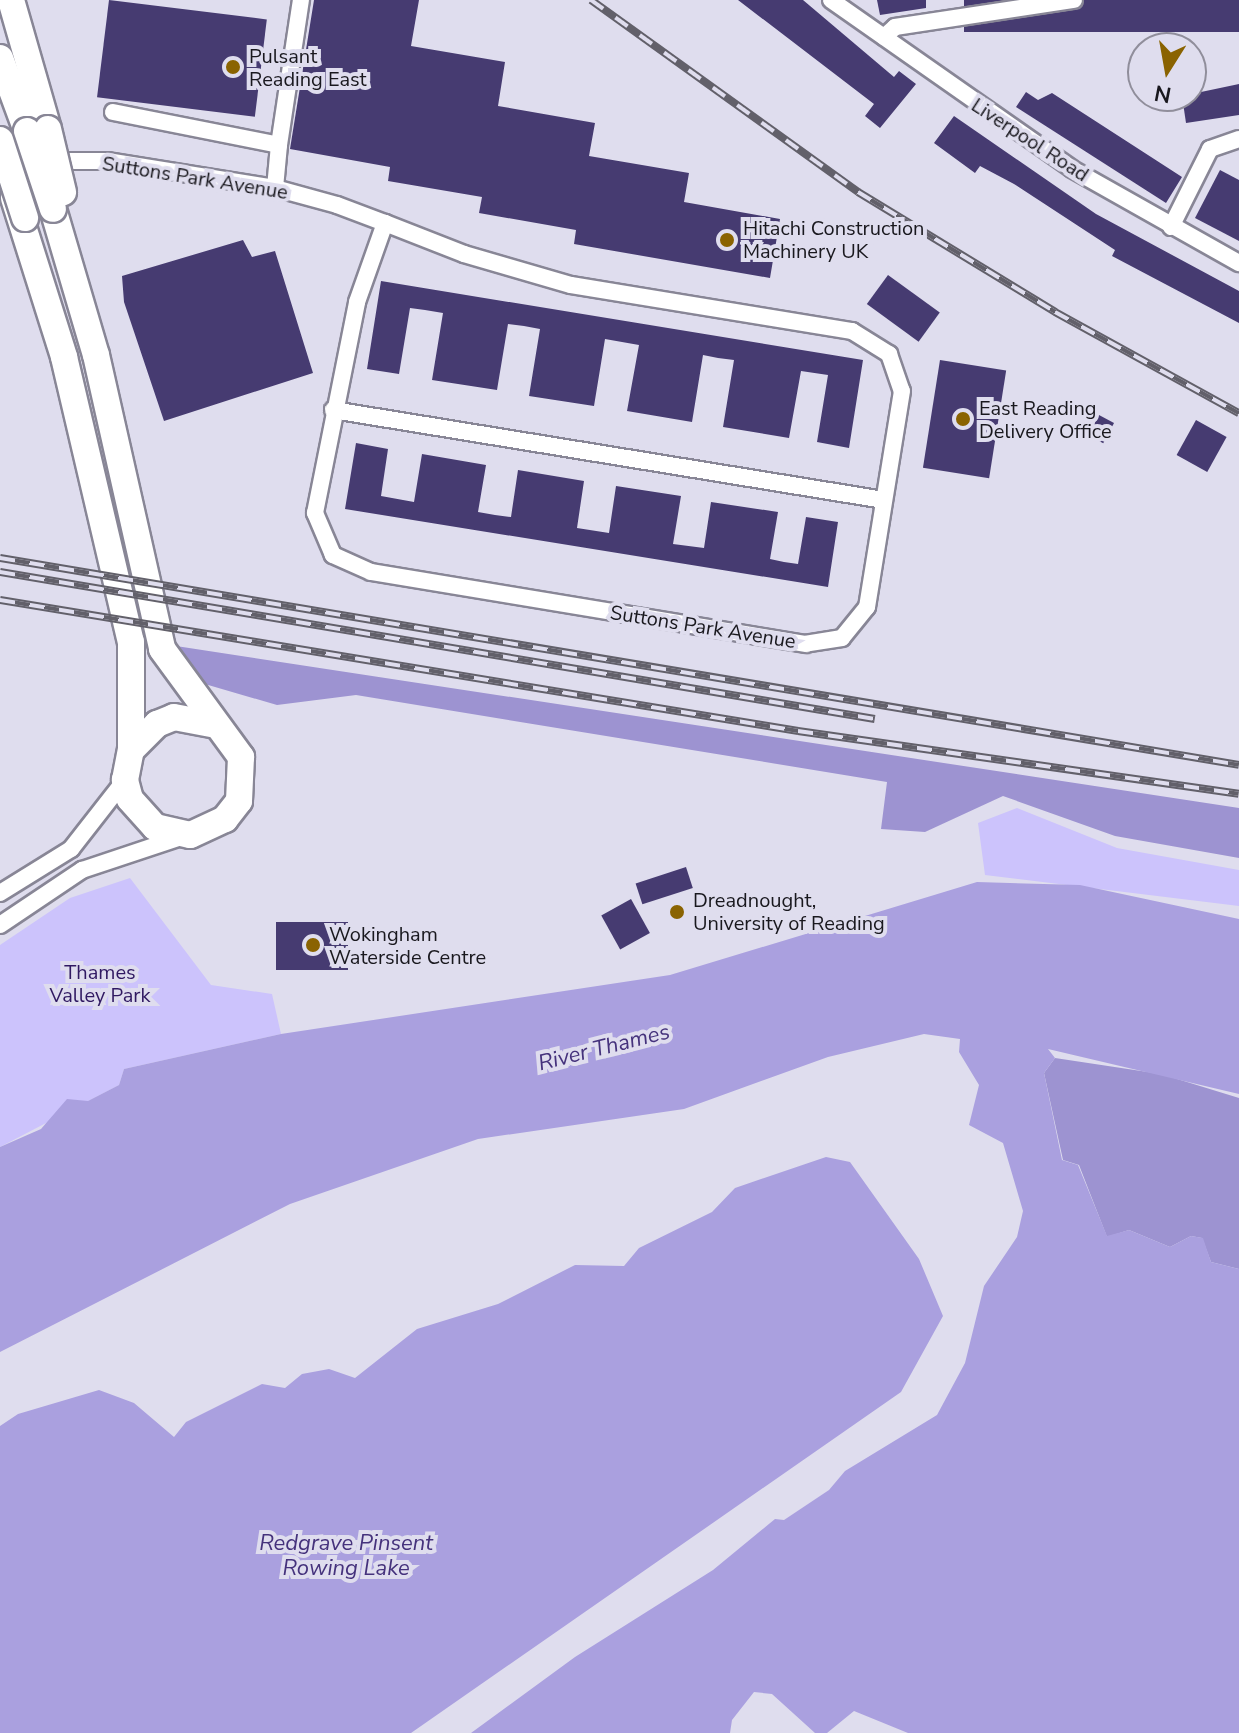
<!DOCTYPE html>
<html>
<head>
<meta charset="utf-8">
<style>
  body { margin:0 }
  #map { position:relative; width:1239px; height:1733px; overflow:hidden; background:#dfddee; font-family:"Nunito Sans",sans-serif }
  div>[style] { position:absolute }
  .green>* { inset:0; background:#ccc3fc }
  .forest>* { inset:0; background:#9d93d1 }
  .water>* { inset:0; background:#aaa0df }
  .building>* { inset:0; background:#463b71; transform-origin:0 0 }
  .roads { filter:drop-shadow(2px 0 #888696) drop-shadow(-2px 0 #888696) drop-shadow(0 2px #888696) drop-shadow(0 -2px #888696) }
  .minor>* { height:16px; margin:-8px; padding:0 8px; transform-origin:8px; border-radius:8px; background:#fff }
  .primary>* { height:26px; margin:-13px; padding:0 13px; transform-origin:13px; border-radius:13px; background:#fff }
  .rail>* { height:8px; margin-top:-4px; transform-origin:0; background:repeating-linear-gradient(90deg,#dfddee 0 15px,#62606a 0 30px); box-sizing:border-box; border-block:2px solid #62606a }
  .bridges { filter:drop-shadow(2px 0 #888696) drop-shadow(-2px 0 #888696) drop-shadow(0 2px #888696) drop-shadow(0 -2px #888696) }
  .primary-bridge>* { height:26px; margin:-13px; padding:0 13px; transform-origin:13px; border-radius:13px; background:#fff }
  .dots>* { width:22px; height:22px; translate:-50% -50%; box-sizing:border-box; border:4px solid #dfddee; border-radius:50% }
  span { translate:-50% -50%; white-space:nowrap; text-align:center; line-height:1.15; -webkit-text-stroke:8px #dfddee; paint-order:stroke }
  .poi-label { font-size:20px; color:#19181e }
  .left { translate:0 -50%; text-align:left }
  .street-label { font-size:20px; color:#19181e }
  .park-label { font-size:20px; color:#301962 }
  .water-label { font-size:22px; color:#45327c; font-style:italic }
  .north { position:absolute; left:1127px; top:32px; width:80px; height:80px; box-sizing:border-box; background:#dfddee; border:2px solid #908e9b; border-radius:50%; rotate:191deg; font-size:22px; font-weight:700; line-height:32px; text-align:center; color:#19181e }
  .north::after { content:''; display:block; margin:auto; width:28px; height:36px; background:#8a6301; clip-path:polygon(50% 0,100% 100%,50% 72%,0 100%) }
</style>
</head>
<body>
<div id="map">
  <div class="green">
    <div style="clip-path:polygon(1017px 808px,1117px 848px,1239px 870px,1239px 906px,985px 875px,978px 823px)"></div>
    <div style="clip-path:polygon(130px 878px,211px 985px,272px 994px,281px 1034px,124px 1069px,119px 1085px,0 1147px,0 945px,70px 898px)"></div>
  </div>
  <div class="forest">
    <div style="clip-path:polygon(176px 646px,1239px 808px,1239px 858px,1115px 836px,1003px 796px,925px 832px,881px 829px,887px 782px,356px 695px,277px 705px,198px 682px)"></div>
    <div style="clip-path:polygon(1055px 1058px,1161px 1074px,1239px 1098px,1239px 1269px,1211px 1262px,1202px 1238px,1191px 1236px,1170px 1247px,1129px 1230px,1107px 1237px,1079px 1165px,1063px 1160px,1044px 1073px)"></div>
  </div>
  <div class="water">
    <div style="clip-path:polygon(977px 882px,1080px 885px,1239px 919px,1239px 1094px,1048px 1049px,1055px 1058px,1044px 1073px,1062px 1160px,1078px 1165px,1107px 1236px,1129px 1230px,1170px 1247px,1191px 1236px,1203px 1238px,1211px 1262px,1239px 1269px,1239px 1733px,908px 1733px,854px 1711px,827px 1733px,815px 1733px,772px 1694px,754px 1692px,732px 1720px,730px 1733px,471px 1733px,575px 1657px,713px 1570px,775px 1519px,784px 1520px,829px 1490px,845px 1471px,937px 1415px,965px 1363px,984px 1286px,1017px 1237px,1023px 1211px,1003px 1143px,969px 1125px,979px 1085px,959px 1052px,960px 1039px,924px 1034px,828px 1057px,684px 1109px,478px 1139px,290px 1204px,0 1352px,0 1147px,41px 1129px,67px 1099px,88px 1101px,119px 1085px,124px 1069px,281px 1034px,670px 975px)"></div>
    <div style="clip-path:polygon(826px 1157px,850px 1162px,919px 1259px,943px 1316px,901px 1392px,411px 1733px,0 1733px,0 1426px,18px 1414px,99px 1390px,134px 1403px,174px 1437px,186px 1422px,262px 1384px,285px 1388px,302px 1374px,329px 1369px,355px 1378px,417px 1329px,498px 1304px,575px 1265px,624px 1266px,639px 1248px,712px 1212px,735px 1188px)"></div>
  </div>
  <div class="building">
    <div style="left:109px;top:0;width:159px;height:98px;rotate:7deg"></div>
    <div style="clip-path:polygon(314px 0,419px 0,411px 46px,505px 62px,498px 106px,595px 123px,589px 156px,689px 173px,684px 202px,780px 219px,770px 278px,574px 244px,576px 230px,479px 213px,482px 197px,388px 181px,390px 167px,290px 149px)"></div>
    <div style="clip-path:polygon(738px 0,803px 0,894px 77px,899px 71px,916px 84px,880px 128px,865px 116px,874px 104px)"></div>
    <div style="clip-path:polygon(877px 0,926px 0,926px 8px,880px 15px)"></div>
    <div style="left:1239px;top:0;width:32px;height:275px;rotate:90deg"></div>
    <div style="clip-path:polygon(1239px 84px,1239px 115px,1186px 123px,1182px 96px)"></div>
    <div style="clip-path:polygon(1026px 92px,1038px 100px,1052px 93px,1182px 177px,1166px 203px,1016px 107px)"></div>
    <div style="clip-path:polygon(954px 116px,1096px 214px,1239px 291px,1239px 323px,1112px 256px,1115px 250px,1014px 184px,980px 166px,975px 173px,934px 143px)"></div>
    <div style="clip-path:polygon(1220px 170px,1239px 180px,1239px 241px,1195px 218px)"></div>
    <div style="clip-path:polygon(243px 240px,252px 257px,275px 251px,313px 373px,164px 421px,124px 302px,122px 276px)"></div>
    <div style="left:888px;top:275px;width:64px;height:36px;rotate:36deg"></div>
    <div style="clip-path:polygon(381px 281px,863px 360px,849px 448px,817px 442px,828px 375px,801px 371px,789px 438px,723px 427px,734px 360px,718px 358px,703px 355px,692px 422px,627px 411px,639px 345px,605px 339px,594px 406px,529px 396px,540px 329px,524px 326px,508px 324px,497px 390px,432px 380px,443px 313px,425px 310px,410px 308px,399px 374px,367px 369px)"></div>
    <div style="left:940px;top:360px;width:67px;height:109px;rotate:9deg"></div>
    <div style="left:1099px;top:415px;width:17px;height:23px;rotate:28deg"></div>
    <div style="left:1196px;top:420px;width:35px;height:40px;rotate:29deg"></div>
    <div style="clip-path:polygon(356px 443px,388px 449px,381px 496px,414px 502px,422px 454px,486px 465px,478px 512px,495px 515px,511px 517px,518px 470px,584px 481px,577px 528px,609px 533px,616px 486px,681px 496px,673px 544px,704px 548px,711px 502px,778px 512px,770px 559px,784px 562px,798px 564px,806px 517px,838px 522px,828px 587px,345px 509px)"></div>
    <div style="left:686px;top:867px;width:22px;height:53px;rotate:72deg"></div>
    <div style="left:631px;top:899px;width:39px;height:34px;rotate:61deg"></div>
    <div style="left:276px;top:922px;width:72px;height:48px"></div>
  </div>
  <div class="roads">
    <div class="minor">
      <div style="left:831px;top:0;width:294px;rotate:35deg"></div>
      <div style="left:1072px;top:169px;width:192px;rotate:29.4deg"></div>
      <div style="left:884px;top:37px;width:15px;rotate:-42deg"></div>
      <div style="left:895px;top:27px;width:181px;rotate:-8.6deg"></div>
      <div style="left:113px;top:112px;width:169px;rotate:11.2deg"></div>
      <div style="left:279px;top:145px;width:43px;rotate:95.3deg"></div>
      <div style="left:279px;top:145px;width:147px;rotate:-81.4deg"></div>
      <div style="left:50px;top:161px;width:57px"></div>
      <div style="left:107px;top:161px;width:170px;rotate:9.1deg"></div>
      <div style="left:275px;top:188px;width:64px;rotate:15.3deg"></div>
      <div style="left:337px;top:205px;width:51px;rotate:20.6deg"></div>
      <div style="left:385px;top:223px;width:85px;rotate:21.4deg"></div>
      <div style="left:464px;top:254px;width:111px;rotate:16.2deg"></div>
      <div style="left:571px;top:285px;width:285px;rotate:9.3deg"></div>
      <div style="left:852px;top:331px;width:44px;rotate:31.9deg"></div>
      <div style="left:889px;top:354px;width:39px;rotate:71deg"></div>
      <div style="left:902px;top:391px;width:219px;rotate:99.2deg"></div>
      <div style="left:867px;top:607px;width:40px;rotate:129deg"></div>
      <div style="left:842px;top:638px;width:36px;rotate:171deg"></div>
      <div style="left:806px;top:644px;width:441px;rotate:-170.6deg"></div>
      <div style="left:371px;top:572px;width:42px;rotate:-155.9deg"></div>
      <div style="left:333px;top:555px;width:46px;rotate:-113.2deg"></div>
      <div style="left:315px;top:513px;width:215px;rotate:-78.7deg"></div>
      <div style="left:357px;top:302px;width:84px;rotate:-70.5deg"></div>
      <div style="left:1171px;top:227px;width:87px;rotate:-63.4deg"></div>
      <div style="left:1210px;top:149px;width:31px;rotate:-19deg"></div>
      <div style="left:333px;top:410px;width:558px;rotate:9.28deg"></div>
      <div style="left:0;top:893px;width:84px;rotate:-31.8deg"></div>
      <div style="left:71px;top:849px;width:88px;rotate:-52deg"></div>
      <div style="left:0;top:925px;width:99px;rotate:-33.9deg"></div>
      <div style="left:82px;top:870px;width:104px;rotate:-18.4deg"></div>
    </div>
    <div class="primary">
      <div style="left:11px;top:0;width:134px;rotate:74deg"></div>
      <div style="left:0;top:58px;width:78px;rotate:69.7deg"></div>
      <div style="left:14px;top:198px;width:167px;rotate:72.5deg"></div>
      <div style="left:64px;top:357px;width:293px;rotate:76.8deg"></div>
      <div style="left:131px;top:642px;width:108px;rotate:90deg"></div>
      <div style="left:53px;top:209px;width:152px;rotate:73.6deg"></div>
      <div style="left:96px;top:355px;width:301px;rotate:77.3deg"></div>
      <div style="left:162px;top:649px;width:134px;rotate:53.8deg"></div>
      <div style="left:241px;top:757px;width:44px;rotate:92.6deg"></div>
      <div style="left:239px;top:801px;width:23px;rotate:128deg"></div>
      <div style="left:225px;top:819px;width:38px;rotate:155deg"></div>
      <div style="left:190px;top:835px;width:36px;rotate:-167deg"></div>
      <div style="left:155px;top:827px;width:38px;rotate:-132deg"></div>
      <div style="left:130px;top:799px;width:20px;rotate:-105deg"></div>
      <div style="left:125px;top:780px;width:31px;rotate:-79deg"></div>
      <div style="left:131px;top:750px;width:37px;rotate:-45deg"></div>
      <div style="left:157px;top:724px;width:18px;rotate:-22deg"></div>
      <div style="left:174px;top:717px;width:43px;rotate:10.8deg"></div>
    </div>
  </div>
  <div class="rail">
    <div style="left:591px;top:0;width:329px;rotate:35.7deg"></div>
    <div style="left:858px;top:192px;width:231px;rotate:31.3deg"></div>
    <div style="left:1055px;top:312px;width:210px;rotate:28.8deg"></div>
    <div style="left:0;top:558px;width:1256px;rotate:9.48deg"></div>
    <div style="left:0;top:572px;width:887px;rotate:9.54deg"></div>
    <div style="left:0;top:600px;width:809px;rotate:9.32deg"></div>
    <div style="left:798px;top:731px;width:445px;rotate:8.1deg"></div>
  </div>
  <div class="bridges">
    <div class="primary-bridge">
      <div style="left:48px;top:129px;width:65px;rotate:76.6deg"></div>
      <div style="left:27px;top:131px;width:82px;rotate:71.6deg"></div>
      <div style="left:0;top:140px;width:82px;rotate:72.2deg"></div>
    </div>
  </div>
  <div class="dots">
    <div style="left:233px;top:67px;background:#8a6301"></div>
    <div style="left:727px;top:240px;background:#8a6301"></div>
    <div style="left:963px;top:419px;background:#8a6301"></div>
    <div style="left:677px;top:912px;background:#8a6301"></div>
    <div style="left:313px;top:945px;background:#8a6301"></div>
  </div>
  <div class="poi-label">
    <span class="left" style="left:249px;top:68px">Pulsant<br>Reading East</span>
    <span class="left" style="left:743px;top:240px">Hitachi Construction<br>Machinery UK</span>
    <span class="left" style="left:979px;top:420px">East Reading<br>Delivery Office</span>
    <span class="left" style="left:693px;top:912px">Dreadnought,<br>University of Reading</span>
    <span class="left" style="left:329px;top:946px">Wokingham<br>Waterside Centre</span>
  </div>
  <div class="street-label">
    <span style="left:1030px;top:140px;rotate:33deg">Liverpool Road</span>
    <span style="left:195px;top:178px;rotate:9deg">Suttons Park Avenue</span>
    <span style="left:703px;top:627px;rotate:9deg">Suttons Park Avenue</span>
  </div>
  <div class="park-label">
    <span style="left:100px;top:984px">Thames<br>Valley Park</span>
  </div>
  <div class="water-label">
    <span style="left:604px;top:1048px;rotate:-14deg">River Thames</span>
    <span style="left:346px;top:1556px">Redgrave Pinsent<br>Rowing Lake</span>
  </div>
  <div class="north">N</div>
</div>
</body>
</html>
